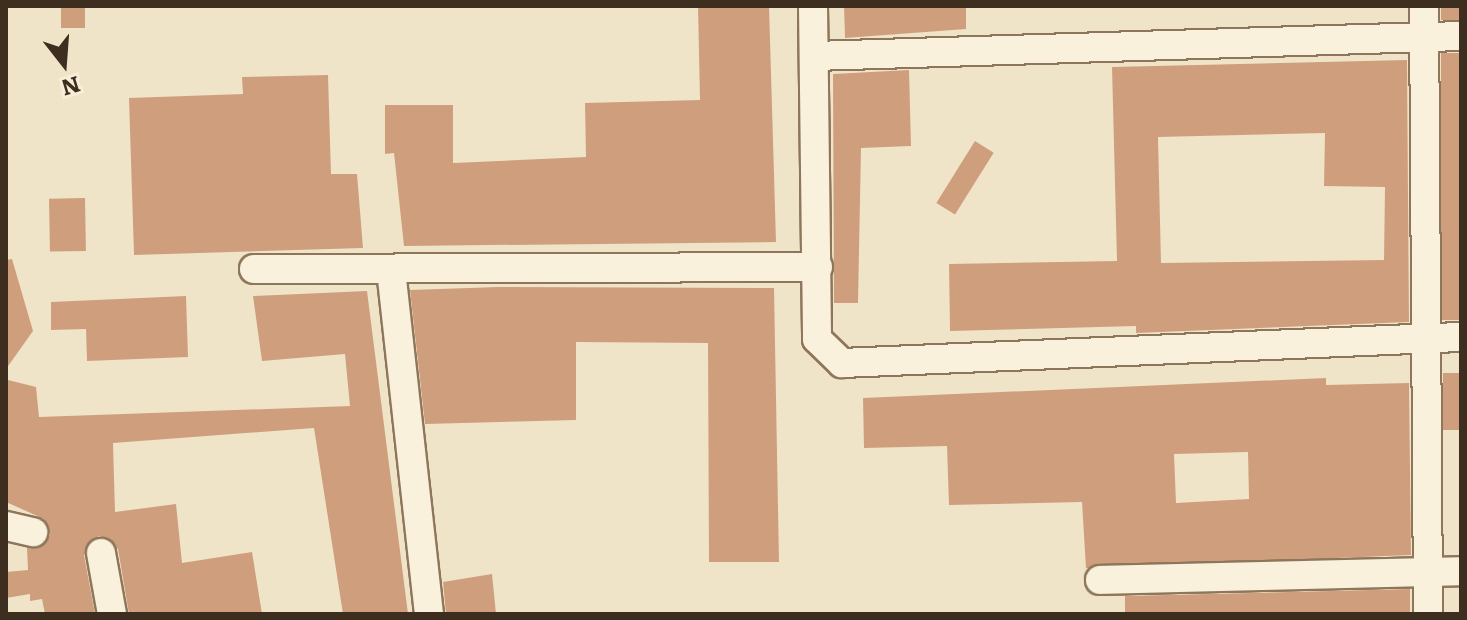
<!DOCTYPE html>
<html>
<head>
<meta charset="utf-8">
<style>
  body { margin:0 }
  #map { position:relative; width:1467px; height:620px; overflow:hidden; background:#f0e4c8; font-family:Literata,serif }
  div>[style] { position:absolute }
  .building>* { inset:0; background:#cf9f7d; transform-origin:0 0 }
  .roads { filter:drop-shadow(2px 0 #8d765c) drop-shadow(-2px 0 #8d765c) drop-shadow(0 2px #8d765c) drop-shadow(0 -2px #8d765c) }
  .street>* { height:28px; margin:-14px; padding:0 14px; transform-origin:14px; border-radius:14px; background:#faf1dc }
  span { translate:-50% -50%; white-space:nowrap; text-align:center; line-height:1.15; -webkit-text-stroke:6px #f7eed8; paint-order:stroke }
  .frame { position:absolute; inset:0; border:8px solid #3d2e20; pointer-events:none }
  .north { position:absolute; left:24px; top:24px; width:80px; height:80px; -webkit-text-stroke:6px #f7eed8; paint-order:stroke; rotate:163deg; font-size:22px; font-weight:700; line-height:32px; text-align:center; color:#3d2e20 }
  .north::after { content:''; display:block; margin:auto; width:28px; height:36px; background:#3d2e20; clip-path:polygon(50% 0,100% 100%,50% 72%,0 100%) }
</style>
</head>
<body>
<div id="map">
  <div class="building">
    <div style="left:61px;top:6px;width:24px;height:22px"></div>
    <div style="clip-path:polygon(698px 6px,769px 6px,776px 242px,404px 246px,394px 153px,385px 154px,385px 105px,453px 105px,453px 163px,586px 157px,585px 103px,700px 100px)"></div>
    <div style="clip-path:polygon(844px 6px,966px 6px,966px 29px,845px 38px)"></div>
    <div style="left:1441px;top:6px;width:20px;height:14px"></div>
    <div style="left:1461px;top:53px;width:267px;height:20px;rotate:90deg"></div>
    <div style="clip-path:polygon(evenodd,1407px 60px,1409px 322px,1136px 333px,1136px 326px,950px 331px,949px 264px,1117px 261px,1112px 67px,1407px 60px,1325px 133px,1324px 186px,1385px 187px,1384px 260px,1161px 263px,1158px 137px,1325px 133px)"></div>
    <div style="clip-path:polygon(909px 70px,911px 146px,861px 148px,858px 303px,834px 303px,833px 74px)"></div>
    <div style="clip-path:polygon(328px 75px,331px 174px,357px 174px,363px 248px,134px 255px,129px 98px,243px 94px,242px 77px)"></div>
    <div style="left:975px;top:141px;width:22px;height:73px;rotate:32deg"></div>
    <div style="left:85px;top:198px;width:53px;height:36px;rotate:89deg"></div>
    <div style="clip-path:polygon(12px 259px,33px 331px,6px 369px,6px 260px)"></div>
    <div style="clip-path:polygon(498px 287px,774px 288px,779px 562px,709px 562px,708px 343px,576px 342px,576px 420px,425px 424px,410px 290px)"></div>
    <div style="clip-path:polygon(367px 291px,408px 614px,343px 614px,314px 428px,113px 443px,115px 512px,176px 504px,182px 563px,252px 552px,262px 614px,129px 614px,118px 549px,99px 536px,84px 555px,95px 614px,45px 614px,42px 599px,30px 601px,30px 594px,6px 598px,6px 572px,28px 570px,27px 548px,39px 548px,50px 535px,44px 519px,6px 502px,8px 380px,36px 387px,39px 417px,350px 406px,345px 354px,262px 361px,253px 296px)"></div>
    <div style="clip-path:polygon(186px 296px,188px 357px,87px 361px,86px 329px,51px 330px,51px 302px)"></div>
    <div style="left:1443px;top:373px;width:18px;height:57px"></div>
    <div style="clip-path:polygon(evenodd,1326px 378px,1326px 385px,1409px 383px,1411px 555px,1086px 568px,1082px 502px,949px 505px,947px 446px,864px 448px,863px 398px,1326px 378px,1248px 452px,1249px 499px,1176px 503px,1174px 454px,1248px 452px)"></div>
    <div style="clip-path:polygon(492px 574px,496px 614px,446px 614px,443px 582px)"></div>
    <div style="clip-path:polygon(1410px 589px,1410px 614px,1125px 614px,1125px 596px)"></div>
  </div>
  <div class="roads">
    <div class="street">
      <div style="left:813px;top:6px;width:333px;rotate:89.3deg"></div>
      <div style="left:817px;top:339px;width:35px;rotate:44deg"></div>
      <div style="left:842px;top:363px;width:620px;rotate:-2.41deg"></div>
      <div style="left:1424px;top:6px;width:608px;rotate:89.62deg"></div>
      <div style="left:814px;top:56px;width:647px;rotate:-1.77deg"></div>
      <div style="left:254px;top:269px;width:564px;rotate:-0.2deg"></div>
      <div style="left:391px;top:270px;width:346px;rotate:83.7deg"></div>
      <div style="left:6px;top:526px;width:28px;rotate:13deg"></div>
      <div style="left:101px;top:553px;width:62px;rotate:79.8deg"></div>
      <div style="left:1100px;top:580px;width:361px;rotate:-1.4deg"></div>
    </div>
  </div>
  <div class="frame"></div>
  <div class="north">N</div>
</div>
</body>
</html>
